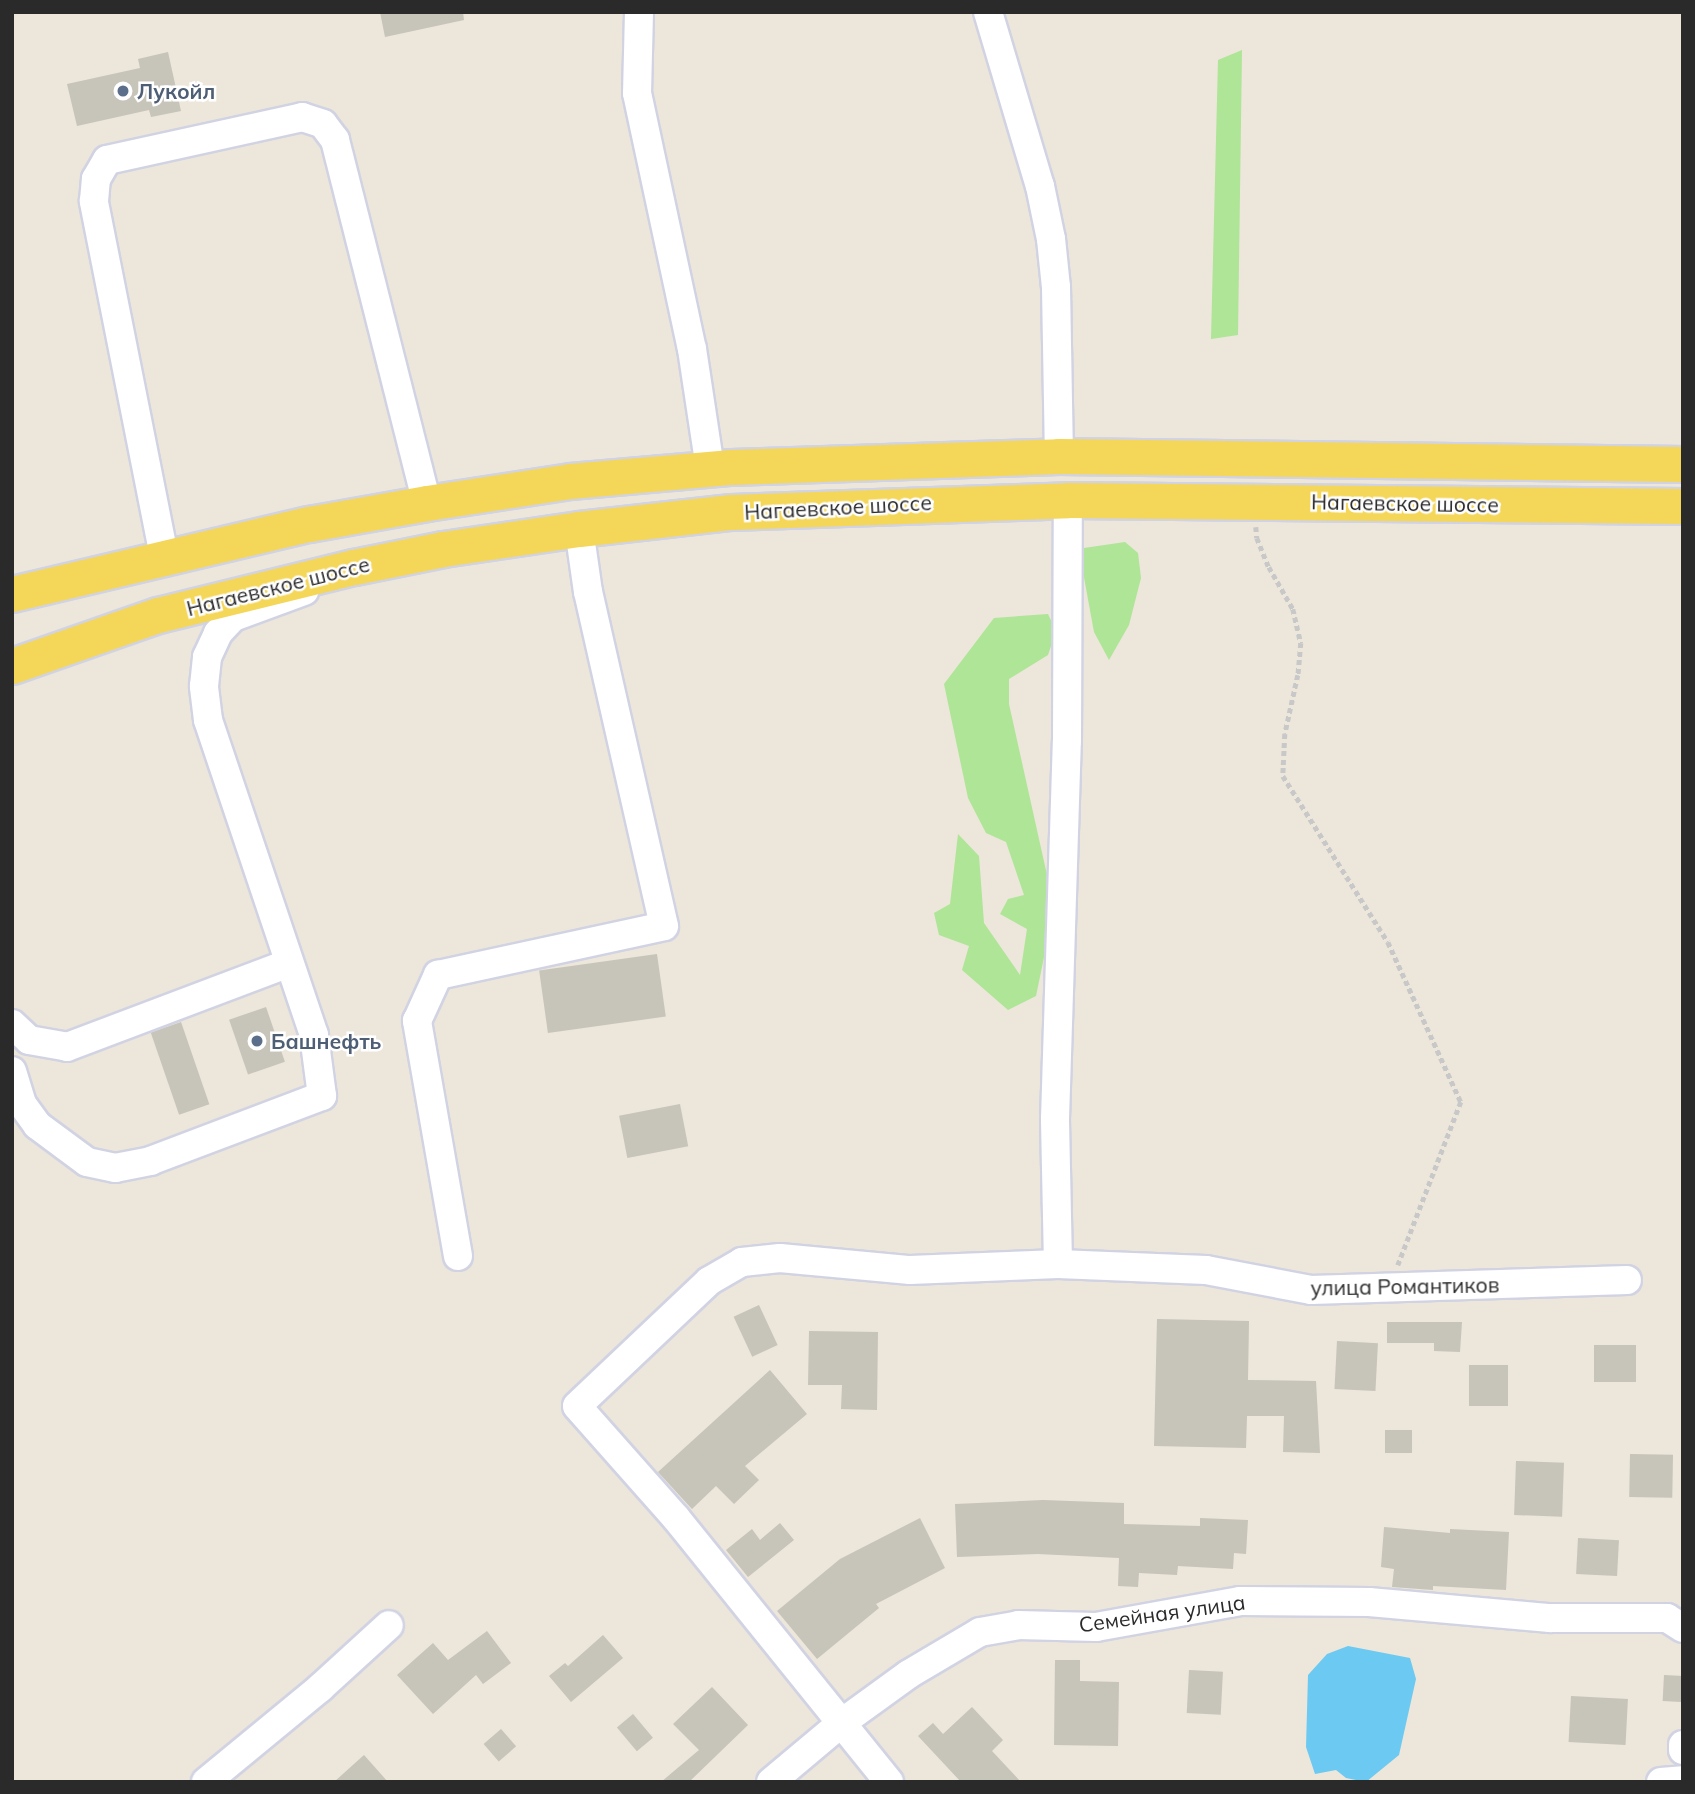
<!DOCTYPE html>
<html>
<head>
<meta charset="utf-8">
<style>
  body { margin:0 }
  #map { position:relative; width:1695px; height:1794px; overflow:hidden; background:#ece6db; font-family:Mulish,sans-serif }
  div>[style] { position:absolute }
  .green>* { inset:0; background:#aee596 }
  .water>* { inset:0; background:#6cc9f1 }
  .building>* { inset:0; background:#c7c4ba; transform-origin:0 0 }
  .path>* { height:4.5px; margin-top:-2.25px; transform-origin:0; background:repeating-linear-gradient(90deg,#c8c8c8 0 5px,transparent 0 8.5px) }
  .roads { filter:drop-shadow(2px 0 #d1d3e3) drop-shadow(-2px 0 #d1d3e3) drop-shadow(0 2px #d1d3e3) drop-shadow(0 -2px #d1d3e3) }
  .minor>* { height:28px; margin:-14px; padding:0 14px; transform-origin:14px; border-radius:14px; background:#fff }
  .major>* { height:35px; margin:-17.5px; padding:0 17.5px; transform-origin:17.5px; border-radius:17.5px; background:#f4d659 }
  .dots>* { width:19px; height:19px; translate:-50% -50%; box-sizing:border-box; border:4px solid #fff; border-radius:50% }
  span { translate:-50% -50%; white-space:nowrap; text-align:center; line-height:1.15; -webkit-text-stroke:5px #fff; paint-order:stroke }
  .service-label { font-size:21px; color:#4e5e75; font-weight:700 }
  .left { translate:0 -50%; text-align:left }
  .street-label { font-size:21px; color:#2a2a2a }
  .frame { position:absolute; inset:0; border:14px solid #2a2a2a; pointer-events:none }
</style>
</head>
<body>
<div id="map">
  <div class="green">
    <div style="clip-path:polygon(1242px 50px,1238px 335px,1211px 339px,1218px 60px)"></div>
    <div style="clip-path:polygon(1125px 542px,1138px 553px,1141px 578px,1129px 625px,1109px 660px,1094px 632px,1081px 561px,1084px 548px)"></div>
    <div style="clip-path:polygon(1048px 614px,1056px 631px,1048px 655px,1009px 679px,1009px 704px,1047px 875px,1048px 938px,1036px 996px,1008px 1010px,962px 970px,969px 946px,939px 935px,934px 913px,950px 904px,958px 834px,979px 856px,984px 923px,1020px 975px,1027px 929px,1000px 914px,1008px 899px,1024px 895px,1006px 842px,986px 833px,968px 798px,944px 684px,994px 618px)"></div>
  </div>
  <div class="water">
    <div style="clip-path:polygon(1348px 1646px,1410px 1658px,1416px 1679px,1399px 1755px,1366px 1782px,1346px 1778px,1336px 1770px,1315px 1774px,1306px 1747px,1308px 1675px,1327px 1654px)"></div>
  </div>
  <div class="building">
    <div style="clip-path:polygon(380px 12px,463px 12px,464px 20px,385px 37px)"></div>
    <div style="clip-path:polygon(168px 52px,181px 111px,151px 117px,149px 110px,77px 126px,67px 84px,140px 68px,138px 59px)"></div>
    <div style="left:657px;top:954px;width:63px;height:119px;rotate:82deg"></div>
    <div style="left:266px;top:1007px;width:58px;height:39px;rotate:71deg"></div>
    <div style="left:181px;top:1022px;width:87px;height:32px;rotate:71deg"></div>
    <div style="left:680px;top:1104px;width:43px;height:62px;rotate:79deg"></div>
    <div style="left:759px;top:1305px;width:44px;height:28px;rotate:65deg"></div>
    <div style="clip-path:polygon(1157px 1319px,1249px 1321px,1248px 1380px,1316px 1381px,1320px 1453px,1283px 1452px,1284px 1416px,1247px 1416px,1246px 1448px,1154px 1446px)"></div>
    <div style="clip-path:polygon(1387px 1322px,1462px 1322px,1460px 1352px,1434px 1351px,1434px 1343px,1387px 1343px)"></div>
    <div style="clip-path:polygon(809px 1331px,878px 1332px,877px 1410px,841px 1409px,842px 1385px,808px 1385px)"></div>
    <div style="left:1337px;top:1341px;width:41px;height:48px;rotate:3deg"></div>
    <div style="left:1594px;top:1345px;width:42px;height:37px"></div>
    <div style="left:1469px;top:1365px;width:39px;height:41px"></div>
    <div style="clip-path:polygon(770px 1370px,807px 1414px,745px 1466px,759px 1480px,734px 1504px,716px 1486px,692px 1509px,658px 1472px)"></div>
    <div style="left:1385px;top:1430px;width:27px;height:23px"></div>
    <div style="left:1630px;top:1454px;width:43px;height:43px;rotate:1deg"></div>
    <div style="left:1516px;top:1461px;width:48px;height:54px;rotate:2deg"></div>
    <div style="clip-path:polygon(1043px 1500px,1124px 1503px,1124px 1524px,1200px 1526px,1200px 1518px,1248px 1520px,1246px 1554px,1234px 1553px,1233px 1569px,1178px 1566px,1177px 1575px,1139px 1573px,1138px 1587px,1118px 1586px,1119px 1558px,1038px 1554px,957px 1557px,955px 1504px)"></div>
    <div style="clip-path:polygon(920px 1518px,945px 1568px,876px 1604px,879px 1608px,817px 1659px,777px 1611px,840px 1559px)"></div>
    <div style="clip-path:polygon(780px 1523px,794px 1540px,748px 1577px,726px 1550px,752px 1529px,760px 1540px)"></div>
    <div style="clip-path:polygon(1384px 1527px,1450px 1533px,1450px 1529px,1509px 1532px,1506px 1590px,1433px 1586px,1433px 1590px,1392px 1587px,1394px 1569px,1381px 1567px)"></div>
    <div style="left:1578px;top:1538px;width:41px;height:36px;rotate:3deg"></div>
    <div style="clip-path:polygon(487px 1631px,511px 1663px,483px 1684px,476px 1675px,433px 1714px,397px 1675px,433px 1643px,448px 1660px)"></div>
    <div style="clip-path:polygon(603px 1635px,623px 1658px,571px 1702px,549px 1676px,565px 1663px,568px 1666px)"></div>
    <div style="clip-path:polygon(1055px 1660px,1080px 1660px,1080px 1681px,1119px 1682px,1118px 1746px,1054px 1745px)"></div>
    <div style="left:1189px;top:1670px;width:34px;height:43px;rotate:3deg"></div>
    <div style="left:1664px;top:1675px;width:19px;height:26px;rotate:3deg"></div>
    <div style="clip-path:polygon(712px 1687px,748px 1725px,689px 1782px,661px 1782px,699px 1750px,673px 1724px)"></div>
    <div style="left:1571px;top:1696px;width:57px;height:46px;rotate:3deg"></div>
    <div style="clip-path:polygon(972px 1707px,1003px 1740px,992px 1751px,1021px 1782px,961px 1782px,918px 1736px,933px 1723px,943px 1734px)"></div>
    <div style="left:633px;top:1714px;width:31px;height:21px;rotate:50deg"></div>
    <div style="left:501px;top:1729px;width:23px;height:23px;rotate:49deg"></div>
    <div style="clip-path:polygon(364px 1755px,388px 1782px,334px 1782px)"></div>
  </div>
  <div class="path">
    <div style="left:1256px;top:527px;width:11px;rotate:85deg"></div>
    <div style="left:1257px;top:538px;width:31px;rotate:68deg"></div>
    <div style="left:1269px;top:567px;width:48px;rotate:60.3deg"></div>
    <div style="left:1293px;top:609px;width:35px;rotate:77deg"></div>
    <div style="left:1301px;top:643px;width:32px;rotate:95deg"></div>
    <div style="left:1298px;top:675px;width:60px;rotate:102.4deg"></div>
    <div style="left:1285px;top:734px;width:42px;rotate:92.7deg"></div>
    <div style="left:1283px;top:776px;width:196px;rotate:57.7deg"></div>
    <div style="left:1388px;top:942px;width:176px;rotate:65.5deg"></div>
    <div style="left:1461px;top:1102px;width:175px;rotate:111.1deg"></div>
  </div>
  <div class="roads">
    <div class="minor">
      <div style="left:639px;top:12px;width:81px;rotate:91.4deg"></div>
      <div style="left:637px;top:93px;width:262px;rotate:77.9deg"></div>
      <div style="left:692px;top:349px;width:120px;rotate:81.4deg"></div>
      <div style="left:988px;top:12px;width:182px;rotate:73.4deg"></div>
      <div style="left:1040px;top:186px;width:54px;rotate:78.3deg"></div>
      <div style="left:1051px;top:239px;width:48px;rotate:84.1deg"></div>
      <div style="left:1056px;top:287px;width:169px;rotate:89deg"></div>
      <div style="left:164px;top:556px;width:362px;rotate:-101.2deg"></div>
      <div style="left:94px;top:201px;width:22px;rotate:-85deg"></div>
      <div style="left:96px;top:179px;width:22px;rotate:-60deg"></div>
      <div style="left:107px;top:160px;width:200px;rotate:-12.4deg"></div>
      <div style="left:302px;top:117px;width:22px;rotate:18deg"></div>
      <div style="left:323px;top:124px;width:20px;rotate:53deg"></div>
      <div style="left:335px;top:140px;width:374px;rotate:75.8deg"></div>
      <div style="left:12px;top:1024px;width:23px;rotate:43deg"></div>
      <div style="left:29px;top:1040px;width:39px;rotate:10deg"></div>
      <div style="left:67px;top:1047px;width:237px;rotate:-20.7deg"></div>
      <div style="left:12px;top:1071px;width:34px;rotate:73deg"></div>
      <div style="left:22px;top:1104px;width:26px;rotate:54deg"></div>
      <div style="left:37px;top:1125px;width:62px;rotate:36.5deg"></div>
      <div style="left:87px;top:1162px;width:29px;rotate:12deg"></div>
      <div style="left:115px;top:1168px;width:36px;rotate:-11deg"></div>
      <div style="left:150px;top:1161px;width:184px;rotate:-20.7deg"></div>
      <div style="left:322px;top:1096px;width:62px;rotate:-97.5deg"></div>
      <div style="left:314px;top:1035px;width:332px;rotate:-108.6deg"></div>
      <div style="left:208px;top:720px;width:34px;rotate:-97deg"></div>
      <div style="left:204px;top:686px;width:29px;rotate:-84deg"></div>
      <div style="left:207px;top:657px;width:26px;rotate:-65deg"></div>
      <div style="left:218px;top:633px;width:22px;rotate:-47deg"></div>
      <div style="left:233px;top:617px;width:76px;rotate:-20.1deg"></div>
      <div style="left:458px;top:1256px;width:239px;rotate:-99.9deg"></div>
      <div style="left:417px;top:1021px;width:51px;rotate:-65.5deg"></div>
      <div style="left:438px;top:975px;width:231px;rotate:-12.2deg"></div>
      <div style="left:664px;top:926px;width:343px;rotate:-102.8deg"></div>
      <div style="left:588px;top:592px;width:64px;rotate:-98.1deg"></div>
      <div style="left:1058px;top:1264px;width:145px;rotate:-91.2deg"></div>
      <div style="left:1055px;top:1119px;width:378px;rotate:-88.2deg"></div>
      <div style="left:1067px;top:741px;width:241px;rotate:-89.8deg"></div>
      <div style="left:1683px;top:1745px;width:5px;rotate:90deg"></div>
      <div style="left:206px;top:1782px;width:148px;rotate:-39.5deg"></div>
      <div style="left:320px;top:1688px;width:93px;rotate:-42.4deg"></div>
      <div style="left:771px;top:1782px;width:90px;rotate:-40deg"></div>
      <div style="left:840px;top:1724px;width:85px;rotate:-35.9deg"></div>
      <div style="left:909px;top:1674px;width:82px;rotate:-30.6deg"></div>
      <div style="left:980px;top:1632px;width:39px;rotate:-10deg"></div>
      <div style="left:1018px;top:1625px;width:78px;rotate:1.5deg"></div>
      <div style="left:1096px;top:1627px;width:146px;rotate:-10.2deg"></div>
      <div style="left:1240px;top:1601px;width:129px;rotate:0.4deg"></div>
      <div style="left:1369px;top:1602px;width:182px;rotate:5.1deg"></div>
      <div style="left:1550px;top:1618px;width:117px"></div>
      <div style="left:1667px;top:1618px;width:19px;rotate:32deg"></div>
      <div style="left:889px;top:1782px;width:339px;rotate:-128.9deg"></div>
      <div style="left:676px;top:1518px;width:149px;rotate:-131.5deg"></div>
      <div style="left:577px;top:1406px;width:182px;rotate:-43.4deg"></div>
      <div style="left:709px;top:1281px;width:38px;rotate:-30deg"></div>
      <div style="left:742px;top:1262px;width:38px;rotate:-6deg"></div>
      <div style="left:780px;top:1258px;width:131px;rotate:5.3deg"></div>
      <div style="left:910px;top:1270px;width:148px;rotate:-2.3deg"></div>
      <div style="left:1058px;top:1264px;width:148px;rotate:2.3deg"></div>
      <div style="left:1206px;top:1270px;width:107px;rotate:10.8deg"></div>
      <div style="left:1311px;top:1290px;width:316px;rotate:-1.8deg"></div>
      <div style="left:1661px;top:1782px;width:22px;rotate:-5deg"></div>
    </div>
    <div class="major">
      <div style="left:12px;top:594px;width:305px;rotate:-13.3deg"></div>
      <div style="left:309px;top:524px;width:120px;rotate:-10.1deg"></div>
      <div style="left:427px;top:503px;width:145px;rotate:-8.7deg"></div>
      <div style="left:570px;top:481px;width:162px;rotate:-5deg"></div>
      <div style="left:731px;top:467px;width:328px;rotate:-1.9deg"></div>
      <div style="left:1059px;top:456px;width:624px;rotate:0.73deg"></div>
      <div style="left:12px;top:666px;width:155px;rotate:-19.3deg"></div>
      <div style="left:158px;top:615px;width:202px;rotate:-13.8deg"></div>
      <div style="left:354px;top:567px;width:91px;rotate:-11.4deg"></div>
      <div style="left:443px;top:549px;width:137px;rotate:-8.4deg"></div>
      <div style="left:579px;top:529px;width:153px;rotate:-6.4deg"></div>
      <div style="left:731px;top:512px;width:337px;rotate:-2deg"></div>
      <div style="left:1068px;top:500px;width:615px;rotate:0.56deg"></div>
    </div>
  </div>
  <div class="dots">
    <div style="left:123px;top:91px;background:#5c6f8a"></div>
    <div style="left:257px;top:1041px;background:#5c6f8a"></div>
  </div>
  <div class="service-label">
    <span class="left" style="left:137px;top:91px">Лукойл</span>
    <span class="left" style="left:271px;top:1041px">Башнефть</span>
  </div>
  <div class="street-label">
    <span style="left:1405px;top:503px;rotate:1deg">Нагаевское шоссе</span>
    <span style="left:838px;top:507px;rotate:-3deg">Нагаевское шоссе</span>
    <span style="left:278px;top:586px;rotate:-14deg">Нагаевское шоссе</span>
    <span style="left:1405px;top:1286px;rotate:-1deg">улица Романтиков</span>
    <span style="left:1162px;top:1613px;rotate:-8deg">Семейная улица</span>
  </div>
  <div class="frame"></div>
</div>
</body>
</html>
